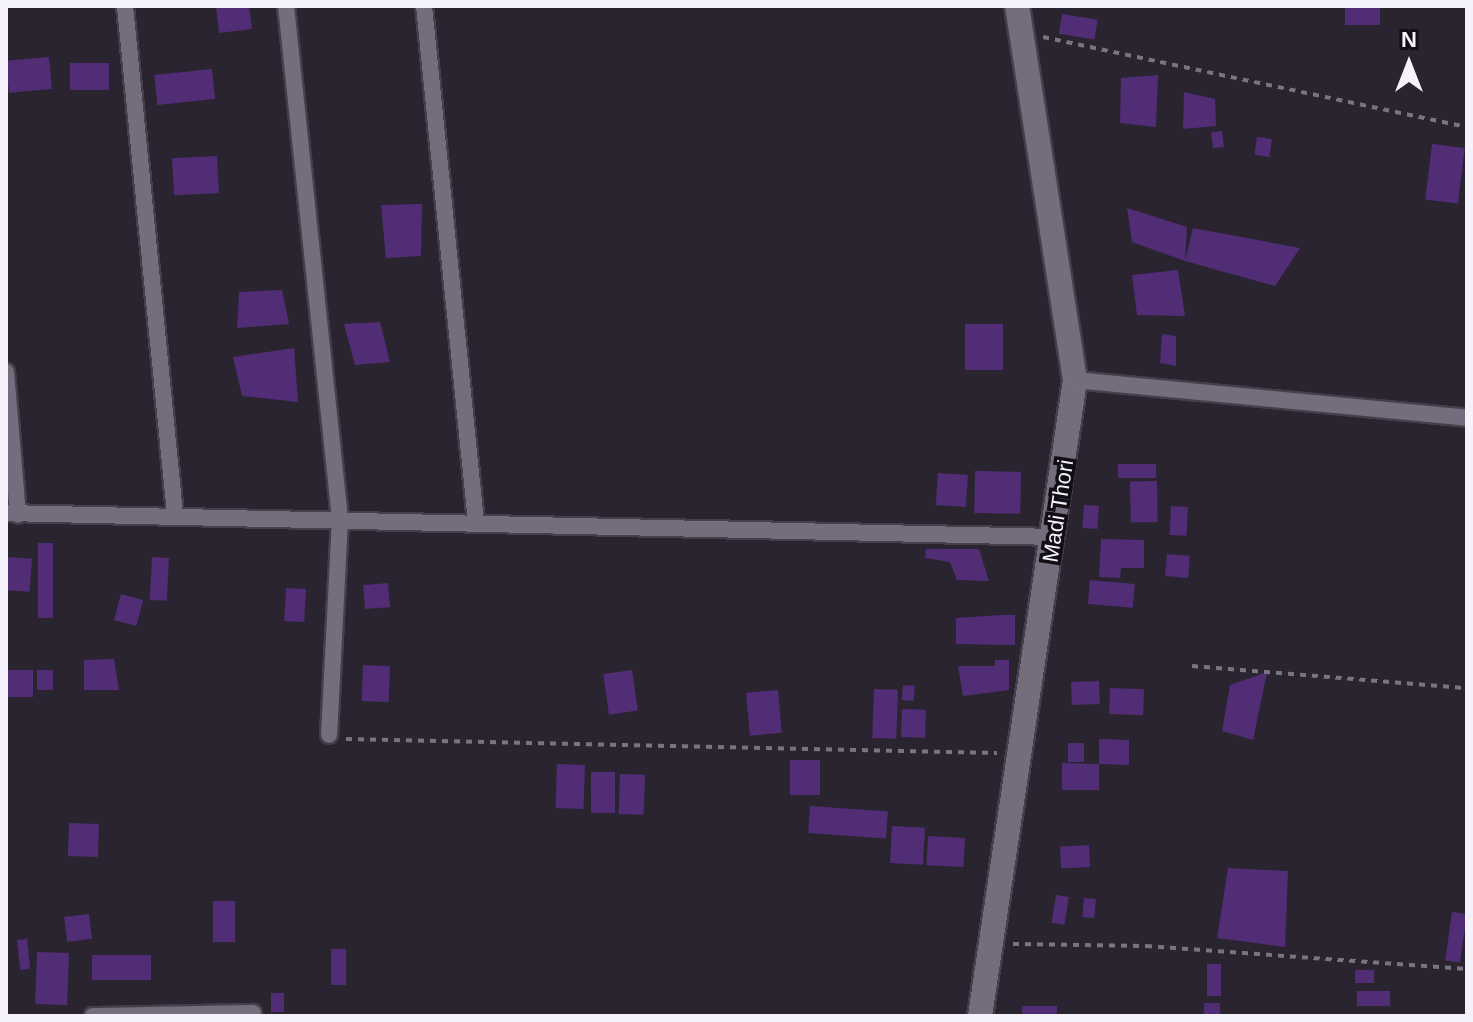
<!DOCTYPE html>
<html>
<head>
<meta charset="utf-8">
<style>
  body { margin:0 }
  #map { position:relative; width:1473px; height:1022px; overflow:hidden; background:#2a2431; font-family:Helvetica,sans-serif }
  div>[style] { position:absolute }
  .building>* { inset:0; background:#512d75; transform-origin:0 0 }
  .path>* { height:4px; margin-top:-2px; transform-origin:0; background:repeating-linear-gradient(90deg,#7a7480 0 6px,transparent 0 12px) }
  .roads { filter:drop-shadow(2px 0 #443f4b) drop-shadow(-2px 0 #443f4b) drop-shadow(0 2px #443f4b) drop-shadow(0 -2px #443f4b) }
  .minor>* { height:16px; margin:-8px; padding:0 8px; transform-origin:8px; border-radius:8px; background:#736d7d }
  .secondary>* { height:24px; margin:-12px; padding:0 12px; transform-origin:12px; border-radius:12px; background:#736d7d }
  span { translate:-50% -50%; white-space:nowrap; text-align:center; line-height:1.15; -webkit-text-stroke:7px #110f15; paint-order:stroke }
  .street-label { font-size:22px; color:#f6f2fb }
  .frame { position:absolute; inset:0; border:8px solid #f6f2fb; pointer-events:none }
  .north { position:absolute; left:1369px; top:24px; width:80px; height:80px; -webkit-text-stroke:6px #110f15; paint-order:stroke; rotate:0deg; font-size:22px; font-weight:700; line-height:32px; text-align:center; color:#f6f2fb }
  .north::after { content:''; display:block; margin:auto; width:28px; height:36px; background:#f6f2fb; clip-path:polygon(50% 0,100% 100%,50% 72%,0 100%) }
</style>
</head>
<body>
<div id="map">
  <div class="building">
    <div style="clip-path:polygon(216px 6px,249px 6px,252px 29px,219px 33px)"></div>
    <div style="left:1345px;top:6px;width:35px;height:19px"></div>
    <div style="left:1062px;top:14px;width:36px;height:20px;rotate:9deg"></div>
    <div style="left:49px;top:57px;width:32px;height:43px;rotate:85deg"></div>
    <div style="left:70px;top:63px;width:39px;height:27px"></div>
    <div style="left:212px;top:69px;width:30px;height:58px;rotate:84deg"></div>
    <div style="clip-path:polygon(1158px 75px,1156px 127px,1120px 123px,1121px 78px)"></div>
    <div style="clip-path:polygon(1184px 92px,1215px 99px,1216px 126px,1183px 129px)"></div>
    <div style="left:1222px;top:131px;width:16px;height:11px;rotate:83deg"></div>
    <div style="left:1257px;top:137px;width:15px;height:18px;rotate:8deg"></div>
    <div style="left:1432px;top:144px;width:33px;height:56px;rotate:7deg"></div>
    <div style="left:217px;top:156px;width:37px;height:45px;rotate:87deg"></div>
    <div style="clip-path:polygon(422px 204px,421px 256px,386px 258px,381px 205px)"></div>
    <div style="clip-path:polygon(1127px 208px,1187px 227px,1185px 261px,1132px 242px)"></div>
    <div style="clip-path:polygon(1193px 228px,1300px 248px,1275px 286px,1185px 261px)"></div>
    <div style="clip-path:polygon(1178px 270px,1185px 316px,1137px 315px,1132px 275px)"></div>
    <div style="clip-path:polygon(282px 290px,289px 324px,237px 328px,239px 292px)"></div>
    <div style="clip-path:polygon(380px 322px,390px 362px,355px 365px,344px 324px)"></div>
    <div style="left:965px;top:324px;width:38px;height:46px"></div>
    <div style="clip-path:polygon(1162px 334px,1176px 336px,1176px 366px,1160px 363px)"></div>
    <div style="clip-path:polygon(294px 348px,298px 402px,242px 396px,233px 357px)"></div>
    <div style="left:1156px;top:464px;width:14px;height:38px;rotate:90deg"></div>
    <div style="left:975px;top:471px;width:46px;height:42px;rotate:1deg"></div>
    <div style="left:938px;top:473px;width:30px;height:32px;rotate:4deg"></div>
    <div style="left:1157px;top:481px;width:41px;height:27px;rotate:89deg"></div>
    <div style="left:1084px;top:505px;width:15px;height:23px;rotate:4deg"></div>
    <div style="left:1171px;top:506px;width:17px;height:29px;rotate:3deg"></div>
    <div style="clip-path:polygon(1101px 539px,1144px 540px,1144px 568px,1121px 568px,1120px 578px,1099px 577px)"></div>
    <div style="left:38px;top:543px;width:15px;height:75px"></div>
    <div style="clip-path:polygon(926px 549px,979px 549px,989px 581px,957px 580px,950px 562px,925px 558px)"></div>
    <div style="left:1167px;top:554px;width:23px;height:22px;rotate:5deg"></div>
    <div style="left:6px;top:557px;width:26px;height:33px;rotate:4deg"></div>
    <div style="left:152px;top:557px;width:17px;height:43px;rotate:3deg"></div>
    <div style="left:1090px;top:580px;width:45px;height:24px;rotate:5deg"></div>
    <div style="left:388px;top:583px;width:24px;height:25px;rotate:85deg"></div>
    <div style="left:286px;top:588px;width:20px;height:33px;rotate:3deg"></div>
    <div style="left:121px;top:594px;width:23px;height:27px;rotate:15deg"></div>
    <div style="clip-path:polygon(1001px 615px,1015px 615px,1015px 645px,956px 644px,956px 618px)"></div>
    <div style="clip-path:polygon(114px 659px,119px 690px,84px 690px,84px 660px)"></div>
    <div style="clip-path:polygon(995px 660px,1009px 660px,1009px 690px,963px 696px,958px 666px,995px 666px)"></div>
    <div style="left:363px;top:665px;width:27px;height:36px;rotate:2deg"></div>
    <div style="left:33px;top:670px;width:27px;height:25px;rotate:90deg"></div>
    <div style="left:37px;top:670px;width:16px;height:20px"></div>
    <div style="left:632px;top:670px;width:41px;height:29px;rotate:82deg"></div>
    <div style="clip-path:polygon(1267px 672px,1253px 740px,1222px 731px,1230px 685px)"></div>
    <div style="left:1099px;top:681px;width:23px;height:28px;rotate:88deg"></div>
    <div style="left:903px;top:685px;width:12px;height:15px;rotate:5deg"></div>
    <div style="left:1110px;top:688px;width:34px;height:26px;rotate:2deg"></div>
    <div style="left:874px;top:689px;width:24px;height:49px;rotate:2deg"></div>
    <div style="left:778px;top:690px;width:43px;height:32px;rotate:85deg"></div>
    <div style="left:902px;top:709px;width:24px;height:28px;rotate:2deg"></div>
    <div style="clip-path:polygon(1099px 739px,1129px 740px,1129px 765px,1099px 764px,1099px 790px,1062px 790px,1062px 763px,1099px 764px)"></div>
    <div style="left:1068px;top:743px;width:16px;height:19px"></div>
    <div style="left:790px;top:760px;width:30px;height:35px"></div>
    <div style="left:557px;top:764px;width:28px;height:44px;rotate:2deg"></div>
    <div style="left:591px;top:772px;width:24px;height:41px"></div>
    <div style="left:620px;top:774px;width:25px;height:40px;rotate:2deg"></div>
    <div style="left:810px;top:806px;width:78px;height:27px;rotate:4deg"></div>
    <div style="left:69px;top:823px;width:30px;height:33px;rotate:2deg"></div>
    <div style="left:892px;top:826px;width:33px;height:37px;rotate:3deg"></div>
    <div style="left:928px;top:836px;width:37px;height:29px;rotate:3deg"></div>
    <div style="left:1089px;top:845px;width:22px;height:29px;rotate:87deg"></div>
    <div style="clip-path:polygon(1228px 868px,1288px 871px,1285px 947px,1217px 938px)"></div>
    <div style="left:1056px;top:895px;width:13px;height:28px;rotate:9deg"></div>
    <div style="left:1084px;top:898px;width:12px;height:19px;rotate:5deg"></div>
    <div style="left:213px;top:901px;width:22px;height:41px"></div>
    <div style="left:1452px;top:912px;width:15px;height:49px;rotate:8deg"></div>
    <div style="left:89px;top:914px;width:25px;height:25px;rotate:83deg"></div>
    <div style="left:27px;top:939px;width:30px;height:10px;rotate:84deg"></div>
    <div style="left:331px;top:949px;width:15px;height:36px"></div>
    <div style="left:37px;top:952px;width:32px;height:52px;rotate:2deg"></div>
    <div style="left:151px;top:955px;width:25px;height:59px;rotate:90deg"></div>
    <div style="left:1207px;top:964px;width:14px;height:32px"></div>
    <div style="left:1355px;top:970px;width:19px;height:13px"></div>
    <div style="left:1357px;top:991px;width:33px;height:15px"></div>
    <div style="left:271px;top:993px;width:13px;height:19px"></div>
    <div style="left:1204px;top:1003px;width:16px;height:13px"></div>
    <div style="left:1057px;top:1006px;width:8px;height:35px;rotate:90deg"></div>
  </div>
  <div class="path">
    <div style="left:1043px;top:37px;width:433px;rotate:12deg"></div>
    <div style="left:1192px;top:666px;width:276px;rotate:4.6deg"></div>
    <div style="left:346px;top:739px;width:651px;rotate:1.23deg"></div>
    <div style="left:1013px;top:944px;width:133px;rotate:0.9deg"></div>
    <div style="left:1146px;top:946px;width:322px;rotate:4.1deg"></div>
  </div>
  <div class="roads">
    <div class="minor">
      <div style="left:125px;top:6px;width:510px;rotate:84.38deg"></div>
      <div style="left:286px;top:6px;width:516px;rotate:83.99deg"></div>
      <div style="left:340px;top:519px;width:216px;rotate:92.9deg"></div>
      <div style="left:424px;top:6px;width:519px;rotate:84.25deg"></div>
      <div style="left:6px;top:372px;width:143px;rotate:85.2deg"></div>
      <div style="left:1075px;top:380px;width:394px;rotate:5.5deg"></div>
      <div style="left:6px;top:513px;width:1047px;rotate:1.31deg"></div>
      <div style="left:93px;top:1016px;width:160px;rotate:-1.1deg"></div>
    </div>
    <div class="secondary">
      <div style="left:980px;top:1016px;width:643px;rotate:-81.5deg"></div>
      <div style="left:1075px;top:380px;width:378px;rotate:-98.8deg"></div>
    </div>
  </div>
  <div class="street-label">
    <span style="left:1058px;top:511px;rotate:-81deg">Madi Thori</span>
  </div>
  <div class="frame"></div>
  <div class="north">N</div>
</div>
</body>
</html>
